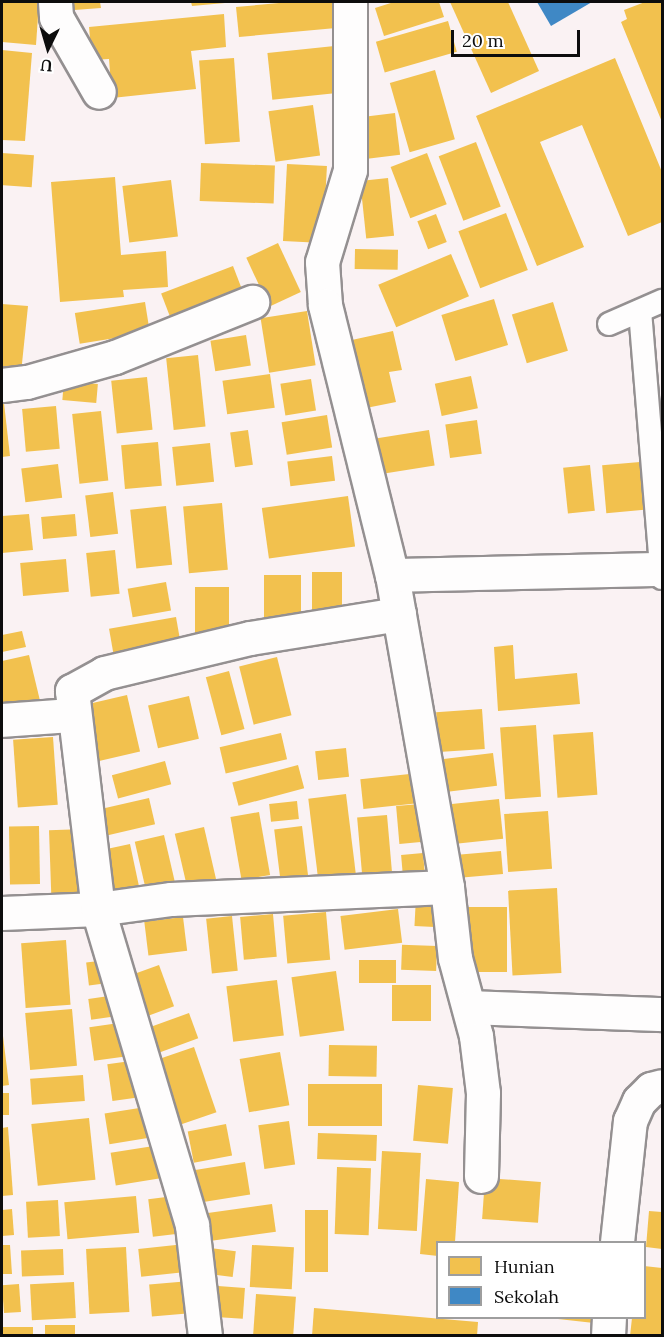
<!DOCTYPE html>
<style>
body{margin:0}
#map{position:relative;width:664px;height:1337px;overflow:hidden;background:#faf2f3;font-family:Lora,serif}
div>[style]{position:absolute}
.homes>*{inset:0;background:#f2c14e;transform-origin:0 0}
.schools>*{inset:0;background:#3f88c5}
.roads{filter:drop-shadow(2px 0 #949091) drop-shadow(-2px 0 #949091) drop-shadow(0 2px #949091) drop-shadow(0 -2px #949091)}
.lane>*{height:22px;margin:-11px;padding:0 11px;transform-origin:11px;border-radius:11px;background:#fefdfd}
.street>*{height:33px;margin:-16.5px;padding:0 16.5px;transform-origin:16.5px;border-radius:16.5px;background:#fefdfd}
span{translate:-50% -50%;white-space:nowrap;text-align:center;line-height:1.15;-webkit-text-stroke:6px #fff;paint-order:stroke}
.frame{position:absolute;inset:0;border:3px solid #0d0d0d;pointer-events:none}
.legend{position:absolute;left:436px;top:1241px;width:210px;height:78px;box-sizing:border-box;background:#fff;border:2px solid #9e9e9e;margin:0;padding:8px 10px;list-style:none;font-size:18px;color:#0d0d0d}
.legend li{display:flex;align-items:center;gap:12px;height:30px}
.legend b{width:30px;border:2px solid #9e9e9e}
.north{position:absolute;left:18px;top:18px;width:60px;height:60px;-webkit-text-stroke:4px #fff;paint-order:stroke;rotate:185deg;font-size:16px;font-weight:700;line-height:24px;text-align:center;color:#0d0d0d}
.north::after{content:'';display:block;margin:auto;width:21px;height:27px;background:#0d0d0d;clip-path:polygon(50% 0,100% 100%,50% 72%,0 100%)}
.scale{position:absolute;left:451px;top:30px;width:129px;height:27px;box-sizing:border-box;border:3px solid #0d0d0d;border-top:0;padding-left:8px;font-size:18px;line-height:21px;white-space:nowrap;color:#0d0d0d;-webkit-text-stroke:4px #fff;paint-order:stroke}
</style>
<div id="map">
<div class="homes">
<i style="clip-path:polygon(2px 2px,39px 2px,36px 45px,2px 42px)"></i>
<i style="clip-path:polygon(60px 2px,100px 2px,101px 8px,61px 11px)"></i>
<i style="clip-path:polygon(191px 2px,225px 2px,225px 3px,192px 6px)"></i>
<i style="clip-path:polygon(290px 2px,333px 2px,336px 28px,239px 37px,236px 7px)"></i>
<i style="clip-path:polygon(394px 2px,439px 2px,444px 17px,384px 36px,375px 8px)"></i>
<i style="clip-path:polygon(450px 2px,508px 2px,539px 71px,491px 93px)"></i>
<i style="clip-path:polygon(645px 2px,662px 2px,662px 122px,621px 22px,627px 19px,624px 10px)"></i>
<i style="clip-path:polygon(224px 14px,226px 47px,191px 51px,196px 89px,112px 98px,109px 59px,92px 60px,89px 27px)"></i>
<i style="left:448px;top:21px;width:32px;height:75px;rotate:74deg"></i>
<i style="left:344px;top:45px;width:47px;height:77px;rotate:84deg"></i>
<i style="clip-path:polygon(2px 50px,32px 53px,25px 141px,2px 140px)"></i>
<i style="left:234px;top:58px;width:84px;height:35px;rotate:86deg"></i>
<i style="clip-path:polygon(615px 58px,662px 172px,662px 222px,628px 236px,582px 125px,540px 142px,584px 247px,537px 266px,476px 116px)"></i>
<i style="left:435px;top:70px;width:72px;height:47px;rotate:74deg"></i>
<i style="left:313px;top:105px;width:51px;height:45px;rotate:82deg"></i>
<i style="left:395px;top:113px;width:42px;height:39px;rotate:83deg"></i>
<i style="left:476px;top:142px;width:69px;height:40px;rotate:69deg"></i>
<i style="left:2px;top:153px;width:32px;height:32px;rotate:4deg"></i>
<i style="left:427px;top:153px;width:55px;height:39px;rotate:69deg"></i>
<i style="left:201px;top:163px;width:74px;height:38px;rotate:2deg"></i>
<i style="left:287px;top:164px;width:40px;height:77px;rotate:3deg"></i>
<i style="clip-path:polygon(115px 177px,121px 255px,166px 251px,168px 287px,123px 290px,124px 297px,60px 302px,51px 182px)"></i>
<i style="left:388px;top:178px;width:58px;height:28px;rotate:84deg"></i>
<i style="left:171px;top:180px;width:57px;height:49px;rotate:83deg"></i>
<i style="left:506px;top:213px;width:61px;height:51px;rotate:69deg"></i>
<i style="left:436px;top:214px;width:30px;height:20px;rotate:69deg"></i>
<i style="left:278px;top:243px;width:54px;height:35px;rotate:65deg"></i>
<i style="left:355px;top:249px;width:43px;height:20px;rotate:1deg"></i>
<i style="left:451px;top:254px;width:46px;height:79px;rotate:67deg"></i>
<i style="left:233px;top:266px;width:30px;height:77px;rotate:69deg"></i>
<i style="left:494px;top:299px;width:48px;height:55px;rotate:73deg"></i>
<i style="left:145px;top:302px;width:31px;height:71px;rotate:81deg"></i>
<i style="left:553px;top:302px;width:51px;height:43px;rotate:73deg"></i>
<i style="clip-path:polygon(2px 304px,28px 306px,21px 373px,2px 371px)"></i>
<i style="left:307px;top:311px;width:55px;height:47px;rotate:81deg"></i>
<i style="clip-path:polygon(393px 331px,402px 370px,389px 372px,396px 402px,361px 409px,338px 343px)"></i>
<i style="left:246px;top:335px;width:31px;height:36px;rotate:81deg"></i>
<i style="left:198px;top:355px;width:72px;height:32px;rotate:84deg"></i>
<i style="left:270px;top:374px;width:34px;height:48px;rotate:82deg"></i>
<i style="left:471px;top:376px;width:33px;height:37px;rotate:78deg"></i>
<i style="left:147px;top:377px;width:53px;height:36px;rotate:84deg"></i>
<i style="left:311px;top:379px;width:32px;height:31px;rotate:81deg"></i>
<i style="left:64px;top:381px;width:34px;height:19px;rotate:5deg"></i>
<i style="clip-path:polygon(4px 403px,10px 456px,2px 457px,2px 404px)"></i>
<i style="left:56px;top:406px;width:43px;height:34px;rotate:85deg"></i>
<i style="left:101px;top:411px;width:70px;height:29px;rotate:84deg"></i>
<i style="left:327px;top:415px;width:33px;height:46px;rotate:81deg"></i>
<i style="left:477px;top:420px;width:34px;height:32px;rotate:82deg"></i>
<i style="left:248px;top:430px;width:35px;height:18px;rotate:82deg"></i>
<i style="left:429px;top:430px;width:36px;height:54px;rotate:81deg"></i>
<i style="left:158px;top:442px;width:44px;height:37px;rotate:85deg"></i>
<i style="left:210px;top:443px;width:39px;height:38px;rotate:84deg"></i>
<i style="left:332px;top:456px;width:25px;height:45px;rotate:83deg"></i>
<i style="left:640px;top:462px;width:48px;height:38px;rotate:85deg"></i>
<i style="left:58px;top:464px;width:34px;height:37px;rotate:83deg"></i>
<i style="left:590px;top:465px;width:46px;height:27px;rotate:84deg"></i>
<i style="left:113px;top:492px;width:42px;height:28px;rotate:83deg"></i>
<i style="left:348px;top:496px;width:51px;height:87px;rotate:82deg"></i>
<i style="left:222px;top:503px;width:67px;height:39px;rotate:85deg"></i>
<i style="left:166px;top:506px;width:59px;height:36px;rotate:84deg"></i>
<i style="clip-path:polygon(29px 514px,33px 550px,2px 553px,2px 516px)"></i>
<i style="left:75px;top:514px;width:22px;height:34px;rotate:85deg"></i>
<i style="left:115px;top:550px;width:44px;height:29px;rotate:84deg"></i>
<i style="left:66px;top:559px;width:33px;height:46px;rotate:85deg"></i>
<i style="left:312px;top:572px;width:30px;height:42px"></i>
<i style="left:264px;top:575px;width:37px;height:48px"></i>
<i style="left:166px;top:582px;width:29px;height:39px;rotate:80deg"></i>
<i style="left:195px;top:587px;width:34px;height:49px"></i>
<i style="left:176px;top:617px;width:34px;height:68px;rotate:80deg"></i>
<i style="clip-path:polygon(22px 631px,26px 647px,2px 652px,2px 635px)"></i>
<i style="clip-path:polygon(513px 645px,515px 679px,577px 673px,580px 704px,498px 711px,494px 647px)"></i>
<i style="clip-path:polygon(29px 655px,42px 709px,2px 705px,2px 661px)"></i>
<i style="left:277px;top:657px;width:60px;height:39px;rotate:76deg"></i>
<i style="left:229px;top:671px;width:60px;height:24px;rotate:75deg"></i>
<i style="left:127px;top:695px;width:58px;height:53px;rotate:77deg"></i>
<i style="left:189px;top:696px;width:44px;height:42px;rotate:77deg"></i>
<i style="left:482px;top:709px;width:40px;height:46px;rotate:86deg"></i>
<i style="left:536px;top:725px;width:72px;height:36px;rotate:86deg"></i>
<i style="left:593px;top:732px;width:63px;height:40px;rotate:86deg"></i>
<i style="left:281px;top:733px;width:27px;height:63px;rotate:77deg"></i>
<i style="left:53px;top:737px;width:68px;height:40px;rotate:86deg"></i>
<i style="left:346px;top:748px;width:29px;height:31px;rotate:84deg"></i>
<i style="left:493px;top:753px;width:33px;height:58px;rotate:83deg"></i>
<i style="left:165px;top:761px;width:24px;height:55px;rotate:75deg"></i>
<i style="left:298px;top:765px;width:24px;height:68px;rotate:75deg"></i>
<i style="left:419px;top:773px;width:30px;height:59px;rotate:84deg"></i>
<i style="left:346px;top:794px;width:93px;height:38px;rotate:83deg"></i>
<i style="left:149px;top:798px;width:27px;height:55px;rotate:77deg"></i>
<i style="left:499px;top:799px;width:40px;height:64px;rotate:84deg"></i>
<i style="left:297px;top:801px;width:18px;height:28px;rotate:84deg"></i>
<i style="left:420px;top:804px;width:38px;height:24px;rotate:85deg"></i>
<i style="left:548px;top:811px;width:58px;height:44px;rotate:86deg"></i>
<i style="left:259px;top:812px;width:64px;height:29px;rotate:80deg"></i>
<i style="left:387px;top:815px;width:64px;height:30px;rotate:85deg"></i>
<i style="left:39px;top:826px;width:58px;height:30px;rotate:89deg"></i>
<i style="left:302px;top:826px;width:58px;height:28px;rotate:83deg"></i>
<i style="left:204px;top:827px;width:55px;height:30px;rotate:77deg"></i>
<i style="left:85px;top:829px;width:65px;height:36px;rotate:88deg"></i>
<i style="left:164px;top:835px;width:54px;height:30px;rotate:77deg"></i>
<i style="left:130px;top:844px;width:55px;height:31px;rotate:78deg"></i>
<i style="left:501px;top:851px;width:23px;height:52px;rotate:85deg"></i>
<i style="left:423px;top:853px;width:25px;height:22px;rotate:85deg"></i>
<i style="left:557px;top:888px;width:85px;height:49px;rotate:87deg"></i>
<i style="left:416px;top:897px;width:20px;height:29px;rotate:3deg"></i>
<i style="left:461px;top:907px;width:46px;height:65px"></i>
<i style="left:398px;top:909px;width:34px;height:58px;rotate:83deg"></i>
<i style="left:326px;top:912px;width:48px;height:43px;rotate:85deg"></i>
<i style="left:273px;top:914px;width:43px;height:33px;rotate:85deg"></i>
<i style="left:232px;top:916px;width:55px;height:26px;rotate:84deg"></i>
<i style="left:183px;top:917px;width:34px;height:39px;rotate:83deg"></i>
<i style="left:66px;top:940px;width:65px;height:45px;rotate:86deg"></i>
<i style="left:437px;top:946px;width:25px;height:35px;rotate:92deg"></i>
<i style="left:107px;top:960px;width:23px;height:21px;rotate:83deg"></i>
<i style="left:359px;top:960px;width:37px;height:23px"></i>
<i style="left:159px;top:965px;width:44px;height:31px;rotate:70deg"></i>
<i style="left:336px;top:971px;width:60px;height:45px;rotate:82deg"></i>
<i style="left:277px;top:980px;width:56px;height:51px;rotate:83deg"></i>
<i style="left:431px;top:985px;width:36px;height:39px;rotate:90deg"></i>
<i style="left:116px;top:995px;width:21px;height:28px;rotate:82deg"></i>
<i style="left:72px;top:1009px;width:57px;height:47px;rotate:85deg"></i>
<i style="left:189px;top:1013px;width:27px;height:47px;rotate:70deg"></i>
<i style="left:126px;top:1022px;width:34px;height:37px;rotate:82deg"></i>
<i style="clip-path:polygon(2px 1028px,9px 1085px,2px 1086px)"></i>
<i style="left:329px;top:1045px;width:48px;height:31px;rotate:1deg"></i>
<i style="left:194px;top:1047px;width:69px;height:37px;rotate:71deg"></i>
<i style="left:280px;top:1052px;width:54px;height:41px;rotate:80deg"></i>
<i style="left:138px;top:1060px;width:37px;height:31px;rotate:82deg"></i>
<i style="left:83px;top:1075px;width:26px;height:53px;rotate:86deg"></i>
<i style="left:308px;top:1084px;width:74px;height:42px"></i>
<i style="left:418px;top:1085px;width:35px;height:56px;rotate:5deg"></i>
<i style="left:2px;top:1093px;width:7px;height:22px"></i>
<i style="left:152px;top:1106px;width:31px;height:48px;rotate:81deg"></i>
<i style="left:89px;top:1118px;width:62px;height:58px;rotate:84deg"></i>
<i style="left:289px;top:1121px;width:44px;height:31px;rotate:82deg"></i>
<i style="left:226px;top:1124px;width:32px;height:39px;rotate:79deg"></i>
<i style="clip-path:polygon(8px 1127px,13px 1195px,2px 1196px,2px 1128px)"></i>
<i style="left:318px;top:1133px;width:59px;height:26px;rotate:2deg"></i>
<i style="left:160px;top:1145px;width:33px;height:50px;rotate:81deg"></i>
<i style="left:382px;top:1151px;width:39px;height:78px;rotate:3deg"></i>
<i style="left:245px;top:1162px;width:33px;height:52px;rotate:81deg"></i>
<i style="left:337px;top:1167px;width:34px;height:67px;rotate:2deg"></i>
<i style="left:485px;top:1178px;width:56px;height:41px;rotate:4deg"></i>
<i style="clip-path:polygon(426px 1179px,459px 1182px,455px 1242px,438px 1242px,438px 1256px,420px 1254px)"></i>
<i style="left:182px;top:1195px;width:38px;height:34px;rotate:83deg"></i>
<i style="left:136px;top:1196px;width:37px;height:72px;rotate:85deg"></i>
<i style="left:58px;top:1200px;width:36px;height:32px;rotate:87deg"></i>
<i style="left:272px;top:1204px;width:28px;height:72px;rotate:82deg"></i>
<i style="clip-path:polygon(12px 1209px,14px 1235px,2px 1236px,2px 1210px)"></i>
<i style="left:305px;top:1210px;width:23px;height:62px"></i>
<i style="clip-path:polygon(649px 1211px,662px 1212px,662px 1249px,646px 1247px)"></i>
<i style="left:185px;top:1244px;width:28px;height:47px;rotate:84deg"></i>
<i style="clip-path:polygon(2px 1245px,10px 1245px,12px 1274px,2px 1274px)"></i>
<i style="left:252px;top:1245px;width:42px;height:42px;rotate:3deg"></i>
<i style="left:126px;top:1247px;width:65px;height:40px;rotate:87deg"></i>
<i style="left:210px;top:1248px;width:26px;height:26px;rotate:7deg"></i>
<i style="left:63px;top:1249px;width:26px;height:42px;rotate:88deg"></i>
<i style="clip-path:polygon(644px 1266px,662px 1268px,662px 1336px,630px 1336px,632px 1318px,644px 1318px)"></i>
<i style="left:190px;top:1281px;width:32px;height:41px;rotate:85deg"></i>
<i style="left:74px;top:1282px;width:36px;height:44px;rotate:87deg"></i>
<i style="left:19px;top:1284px;width:28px;height:17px;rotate:86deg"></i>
<i style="left:218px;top:1286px;width:27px;height:31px;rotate:4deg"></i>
<i style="left:256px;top:1294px;width:40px;height:42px;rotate:4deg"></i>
<i style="clip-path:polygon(314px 1308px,478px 1322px,477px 1336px,312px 1336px)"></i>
<i style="clip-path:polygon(549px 1318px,604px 1318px,603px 1324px)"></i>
<i style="left:75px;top:1325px;width:11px;height:30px;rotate:90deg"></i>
<i style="left:33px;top:1327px;width:9px;height:31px;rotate:90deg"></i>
</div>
<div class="schools">
<i style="clip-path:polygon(537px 2px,592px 2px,551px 26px)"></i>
</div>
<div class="roads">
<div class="lane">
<i style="left:640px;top:311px;width:268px;rotate:85.3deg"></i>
<i style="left:609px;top:324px;width:58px;rotate:-23.5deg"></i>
</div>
<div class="street">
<i style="left:55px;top:2px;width:15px;rotate:86deg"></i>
<i style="left:56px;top:17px;width:86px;rotate:60.2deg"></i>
<i style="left:350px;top:2px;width:168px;rotate:90deg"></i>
<i style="left:350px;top:170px;width:96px;rotate:106.9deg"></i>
<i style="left:322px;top:262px;width:43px;rotate:86deg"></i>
<i style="left:325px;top:305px;width:278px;rotate:76.1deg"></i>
<i style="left:392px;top:575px;width:317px;rotate:80deg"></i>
<i style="left:447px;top:887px;width:71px;rotate:83.6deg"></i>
<i style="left:455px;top:958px;width:81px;rotate:74.9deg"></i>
<i style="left:476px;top:1036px;width:57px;rotate:83deg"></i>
<i style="left:483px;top:1093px;width:83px;rotate:91.4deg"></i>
<i style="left:2px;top:385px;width:25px;rotate:-7deg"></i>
<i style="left:27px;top:382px;width:91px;rotate:-15.9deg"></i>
<i style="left:115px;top:357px;width:148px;rotate:-21.9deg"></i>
<i style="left:392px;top:575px;width:268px;rotate:-1.3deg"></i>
<i style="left:2px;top:720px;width:70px;rotate:-4.1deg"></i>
<i style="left:2px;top:913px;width:96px;rotate:-2.4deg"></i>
<i style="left:98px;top:909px;width:74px;rotate:-7.8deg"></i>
<i style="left:171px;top:899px;width:276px;rotate:-2.5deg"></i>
<i style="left:470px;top:1007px;width:192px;rotate:2.1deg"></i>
<i style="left:617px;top:1242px;width:122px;rotate:-83.9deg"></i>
<i style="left:630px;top:1121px;width:22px;rotate:-66deg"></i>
<i style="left:639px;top:1101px;width:17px;rotate:-45deg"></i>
<i style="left:651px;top:1089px;width:11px;rotate:-15deg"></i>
<i style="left:205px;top:1336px;width:112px;rotate:-96.7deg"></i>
<i style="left:192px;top:1225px;width:330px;rotate:-106.6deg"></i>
<i style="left:98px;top:909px;width:220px;rotate:-96.8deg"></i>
<i style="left:72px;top:691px;width:37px;rotate:-29deg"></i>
<i style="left:104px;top:673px;width:150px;rotate:-13.5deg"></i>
<i style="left:250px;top:638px;width:151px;rotate:-9.2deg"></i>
<i style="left:608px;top:1336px;width:18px;rotate:-87deg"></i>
</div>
</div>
<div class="frame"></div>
<ul class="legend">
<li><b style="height:16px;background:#f2c14e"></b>Hunian</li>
<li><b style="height:16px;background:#3f88c5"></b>Sekolah</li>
</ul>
<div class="north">U</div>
<div class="scale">20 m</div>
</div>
